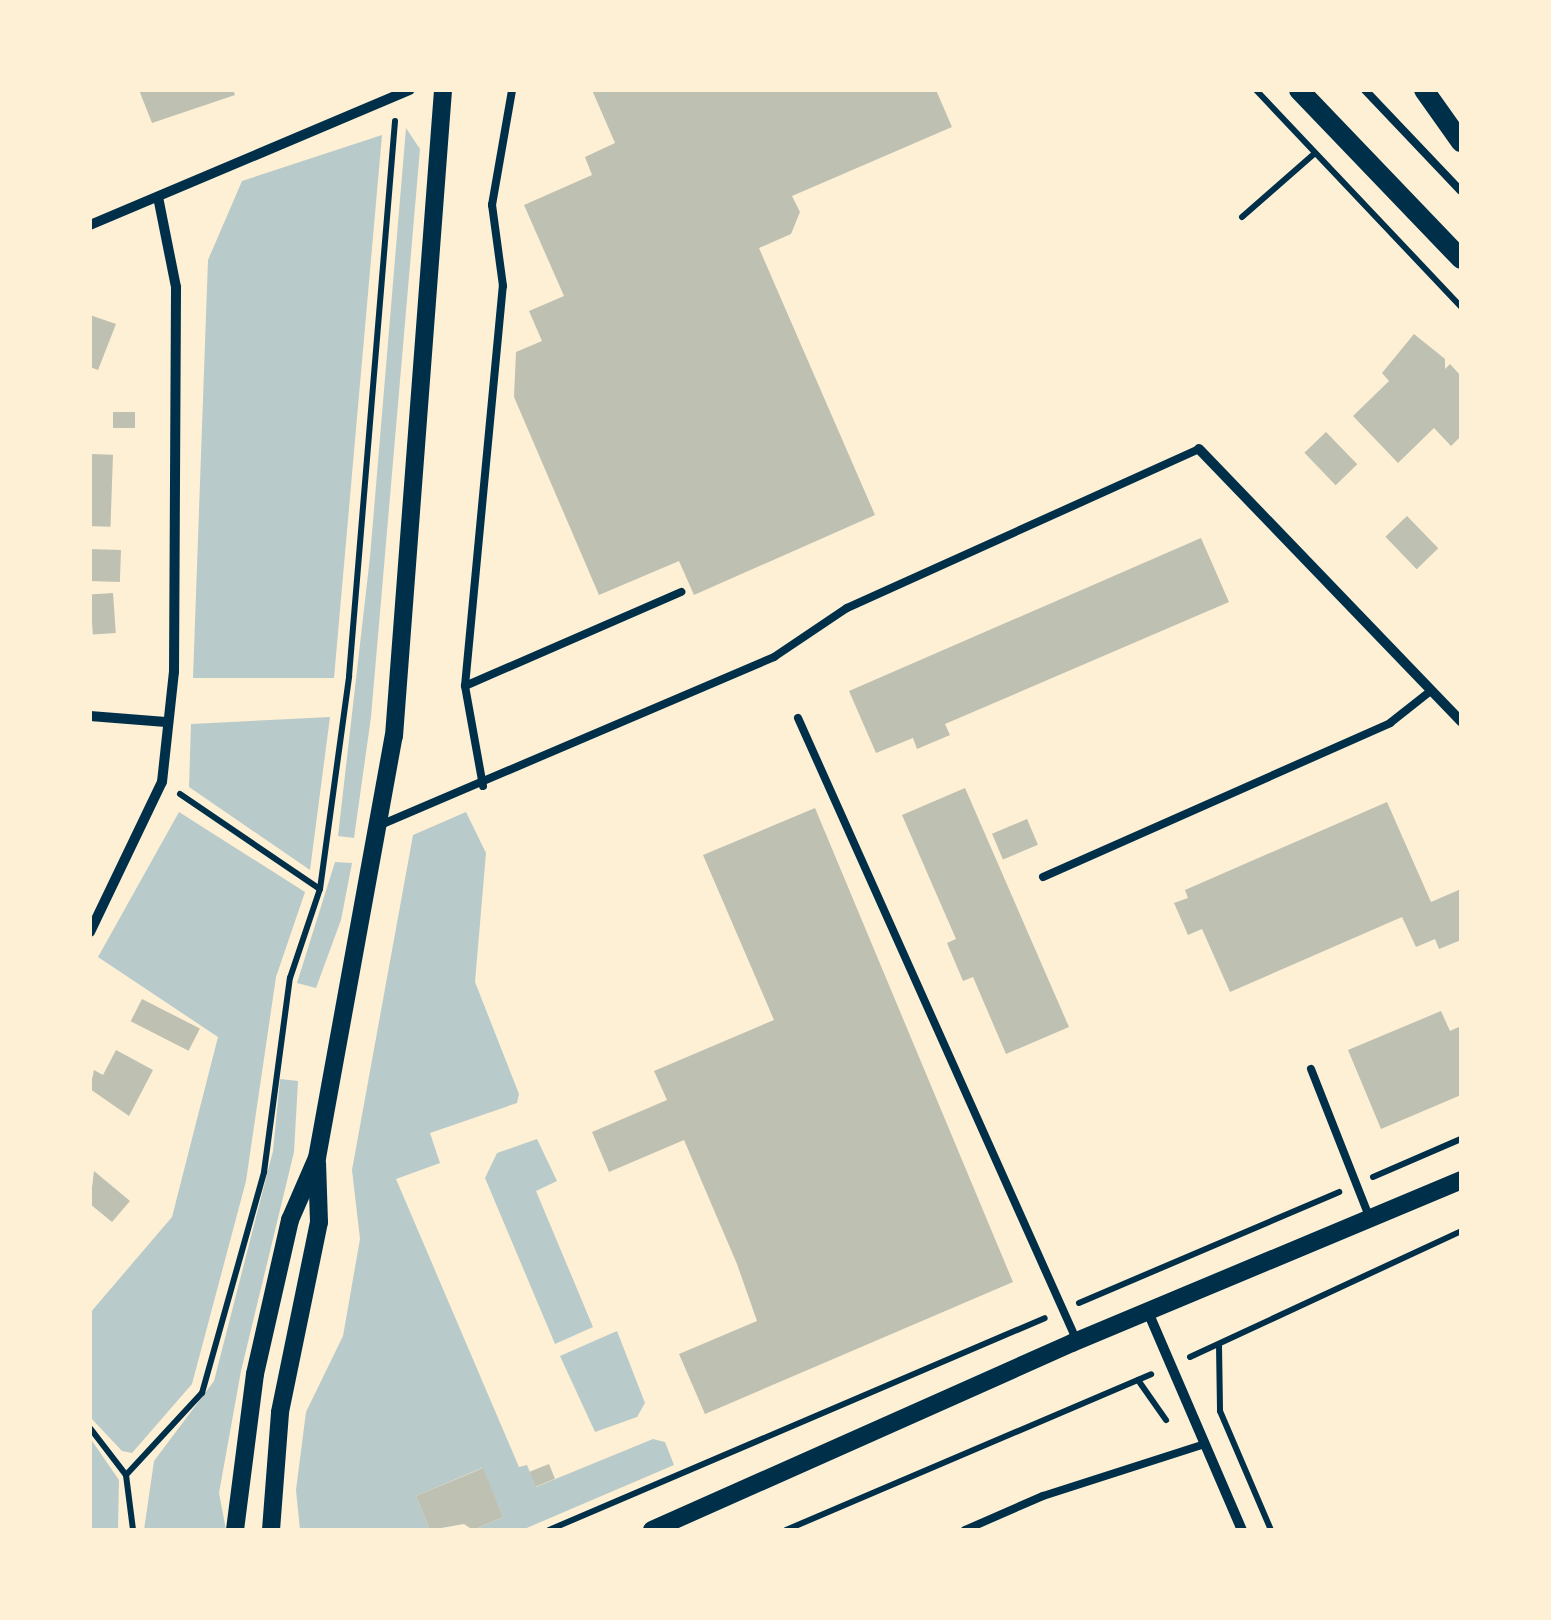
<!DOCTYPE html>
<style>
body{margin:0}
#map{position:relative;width:1551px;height:1620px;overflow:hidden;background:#fdf0d5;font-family:"Varela Round",sans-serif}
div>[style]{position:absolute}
.green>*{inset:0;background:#b9caca}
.building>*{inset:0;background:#bec0b2;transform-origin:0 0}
.path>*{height:6px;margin:-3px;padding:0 3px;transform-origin:3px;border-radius:3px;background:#003049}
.service>*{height:8px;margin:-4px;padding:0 4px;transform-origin:4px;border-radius:4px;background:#003049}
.minor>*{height:10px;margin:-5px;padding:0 5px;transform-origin:5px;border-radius:5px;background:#003049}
.tertiary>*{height:18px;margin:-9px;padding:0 9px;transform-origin:9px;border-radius:9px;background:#003049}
.secondary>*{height:20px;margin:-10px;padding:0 10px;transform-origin:10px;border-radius:10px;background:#003049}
span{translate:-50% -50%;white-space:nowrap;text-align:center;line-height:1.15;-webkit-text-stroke:8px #fdf0d5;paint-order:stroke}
.frame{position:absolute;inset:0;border:92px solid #fdf0d5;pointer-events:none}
</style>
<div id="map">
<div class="green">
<i style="clip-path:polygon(406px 128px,420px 149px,371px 717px,354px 838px,338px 836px,370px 557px)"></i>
<i style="clip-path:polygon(382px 135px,334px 678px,193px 678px,208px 260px,242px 181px)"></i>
<i style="clip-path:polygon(330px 717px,310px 870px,189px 787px,191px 724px)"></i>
<i style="clip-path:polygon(179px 812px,305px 892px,276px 977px,246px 1181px,192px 1384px,132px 1453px,122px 1451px,90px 1417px,90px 1313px,172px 1217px,218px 1037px,98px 957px)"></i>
<i style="clip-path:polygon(466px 812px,486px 853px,475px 982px,519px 1094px,517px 1103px,430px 1133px,440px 1163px,396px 1179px,519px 1467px,527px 1465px,536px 1487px,653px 1439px,665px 1442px,674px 1465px,522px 1530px,473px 1530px,503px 1517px,482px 1468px,416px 1496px,430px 1530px,300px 1530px,296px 1490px,306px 1412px,343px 1336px,360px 1239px,352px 1170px,413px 835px)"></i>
<i style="clip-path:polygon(335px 862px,352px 863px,341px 920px,316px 988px,297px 983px)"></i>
<i style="clip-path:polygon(280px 1079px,298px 1081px,294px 1152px,241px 1371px,219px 1493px,226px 1530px,144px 1530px,154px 1461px,214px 1381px,273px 1151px)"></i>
<i style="clip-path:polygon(537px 1139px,557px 1181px,536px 1191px,593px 1327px,555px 1344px,485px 1178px,497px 1153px)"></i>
<i style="clip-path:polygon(617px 1331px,645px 1403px,637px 1417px,595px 1432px,560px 1356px)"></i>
<i style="clip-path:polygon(90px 1438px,119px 1480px,118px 1530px,90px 1530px)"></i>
</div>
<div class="building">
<i style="clip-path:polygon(139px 90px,233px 90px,235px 95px,152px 123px)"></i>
<i style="clip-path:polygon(592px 90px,936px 90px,952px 127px,792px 196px,800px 212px,791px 234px,759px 248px,875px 515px,694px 595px,679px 561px,599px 595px,514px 397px,516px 352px,542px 341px,529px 311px,564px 296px,524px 205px,592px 175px,585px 157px,615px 143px)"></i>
<i style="clip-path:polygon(90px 315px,116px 324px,98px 370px,90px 367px)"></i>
<i style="clip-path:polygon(1414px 334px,1445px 359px,1445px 369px,1450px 364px,1461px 376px,1461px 436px,1451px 446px,1434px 428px,1398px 463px,1353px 416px,1389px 381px,1382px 373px)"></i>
<i style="left:113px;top:412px;width:22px;height:16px"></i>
<i style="left:1326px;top:432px;width:45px;height:30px;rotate:46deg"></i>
<i style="left:90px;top:454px;width:23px;height:72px;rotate:2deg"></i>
<i style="left:1407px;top:516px;width:45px;height:30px;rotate:46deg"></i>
<i style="clip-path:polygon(1201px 538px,1229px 602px,945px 724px,950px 735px,917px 749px,913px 738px,876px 753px,849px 691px)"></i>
<i style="left:90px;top:549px;width:31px;height:32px;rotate:2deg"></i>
<i style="left:113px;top:593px;width:40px;height:23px;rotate:86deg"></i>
<i style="clip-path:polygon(965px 788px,1069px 1027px,1006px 1054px,973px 977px,963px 981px,947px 943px,956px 939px,902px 815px)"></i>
<i style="clip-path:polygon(1387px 802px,1431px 902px,1461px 889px,1461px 940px,1439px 949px,1435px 939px,1416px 947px,1402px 917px,1230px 992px,1202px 929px,1188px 935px,1174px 903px,1188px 898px,1185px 890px)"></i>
<i style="clip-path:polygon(815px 808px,1013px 1282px,705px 1414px,679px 1354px,757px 1321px,737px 1264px,684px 1140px,609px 1172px,592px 1132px,667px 1100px,654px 1071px,774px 1020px,703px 855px)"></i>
<i style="left:1027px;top:819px;width:28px;height:38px;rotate:67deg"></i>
<i style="left:142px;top:999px;width:65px;height:25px;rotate:27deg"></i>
<i style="clip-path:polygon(1441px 1011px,1450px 1031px,1461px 1026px,1461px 1095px,1381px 1129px,1348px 1050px)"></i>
<i style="clip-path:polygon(116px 1050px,153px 1070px,129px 1116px,90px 1089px,94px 1070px,103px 1075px)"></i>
<i style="clip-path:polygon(94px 1171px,130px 1201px,112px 1222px,90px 1204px)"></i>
<i style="left:549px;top:1464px;width:16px;height:21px;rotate:68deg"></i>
<i style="clip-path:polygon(483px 1468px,503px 1517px,473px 1530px,464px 1524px,430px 1530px,416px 1496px)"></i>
</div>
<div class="path">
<i style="left:1256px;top:90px;width:299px;rotate:46.6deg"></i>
<i style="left:1242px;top:217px;width:96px;rotate:-41.2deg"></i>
<i style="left:180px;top:794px;width:169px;rotate:34.2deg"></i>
<i style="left:1373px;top:1177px;width:96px;rotate:-23.4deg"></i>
<i style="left:1079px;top:1303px;width:283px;rotate:-23.1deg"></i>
<i style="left:1219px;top:1345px;width:66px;rotate:89.1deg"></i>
<i style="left:1220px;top:1411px;width:129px;rotate:66.8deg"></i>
<i style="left:1190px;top:1357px;width:299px;rotate:-24.9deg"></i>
<i style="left:1138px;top:1380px;width:49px;rotate:55deg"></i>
<i style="left:90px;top:1428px;width:59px;rotate:52.5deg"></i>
<i style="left:126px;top:1475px;width:55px;rotate:82.7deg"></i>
<i style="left:126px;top:1475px;width:112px;rotate:-47.2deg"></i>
<i style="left:202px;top:1393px;width:230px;rotate:-74.3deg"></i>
<i style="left:264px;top:1172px;width:196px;rotate:-82.4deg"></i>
<i style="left:290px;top:978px;width:94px;rotate:-71.4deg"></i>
<i style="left:320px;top:889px;width:215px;rotate:-82.2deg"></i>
<i style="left:349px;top:676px;width:557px;rotate:-85.26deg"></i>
<i style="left:549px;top:1530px;width:539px;rotate:-23.14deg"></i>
<i style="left:786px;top:1530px;width:397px;rotate:-23.1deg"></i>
</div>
<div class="service">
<i style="left:1365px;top:90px;width:139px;rotate:46.5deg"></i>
<i style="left:465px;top:686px;width:236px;rotate:-23.5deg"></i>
<i style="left:798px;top:718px;width:680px;rotate:65.88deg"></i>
<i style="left:483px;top:786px;width:102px;rotate:-100.2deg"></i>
<i style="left:465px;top:686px;width:402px;rotate:-84.6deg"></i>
<i style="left:503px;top:286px;width:82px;rotate:-97.7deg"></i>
<i style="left:492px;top:205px;width:117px;rotate:-80.1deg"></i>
<i style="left:378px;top:826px;width:431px;rotate:-23.1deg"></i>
<i style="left:774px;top:657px;width:88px;rotate:-33.9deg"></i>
<i style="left:847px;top:608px;width:386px;rotate:-24.3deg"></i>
<i style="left:1043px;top:877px;width:380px;rotate:-23.9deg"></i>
<i style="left:1390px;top:723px;width:53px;rotate:-38.2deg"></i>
<i style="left:1311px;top:1069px;width:158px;rotate:68.5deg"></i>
<i style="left:965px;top:1530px;width:85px;rotate:-23.6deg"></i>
<i style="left:1043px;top:1496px;width:170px;rotate:-17.8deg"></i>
</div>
<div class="minor">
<i style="left:90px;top:225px;width:347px;rotate:-22.9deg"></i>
<i style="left:1199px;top:449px;width:378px;rotate:46.1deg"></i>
<i style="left:90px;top:716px;width:76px;rotate:4.5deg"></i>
<i style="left:90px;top:932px;width:166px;rotate:-64.4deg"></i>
<i style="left:162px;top:782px;width:111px;rotate:-83.8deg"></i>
<i style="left:174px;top:672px;width:385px;rotate:-89.7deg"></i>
<i style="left:176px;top:287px;width:92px;rotate:-101.3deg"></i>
<i style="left:1148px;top:1312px;width:237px;rotate:66.7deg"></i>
</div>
<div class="tertiary">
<i style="left:235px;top:1530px;width:157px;rotate:-82.7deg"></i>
<i style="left:255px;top:1374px;width:158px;rotate:-77.2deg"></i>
<i style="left:290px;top:1220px;width:68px;rotate:-66.5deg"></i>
<i style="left:317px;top:1158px;width:429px;rotate:-79.7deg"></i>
<i style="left:394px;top:736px;width:648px;rotate:-85.66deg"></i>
<i style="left:271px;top:1530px;width:118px;rotate:-85.6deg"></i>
<i style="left:280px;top:1412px;width:194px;rotate:-78.4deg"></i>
<i style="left:319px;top:1222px;width:59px;rotate:-91.9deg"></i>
<i style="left:652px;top:1530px;width:460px;rotate:-24deg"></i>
<i style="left:1072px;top:1343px;width:422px;rotate:-22.7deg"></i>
</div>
<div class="secondary">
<i style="left:1299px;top:90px;width:234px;rotate:46.2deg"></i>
<i style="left:1424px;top:90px;width:64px;rotate:54.6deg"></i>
</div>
<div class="frame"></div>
</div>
